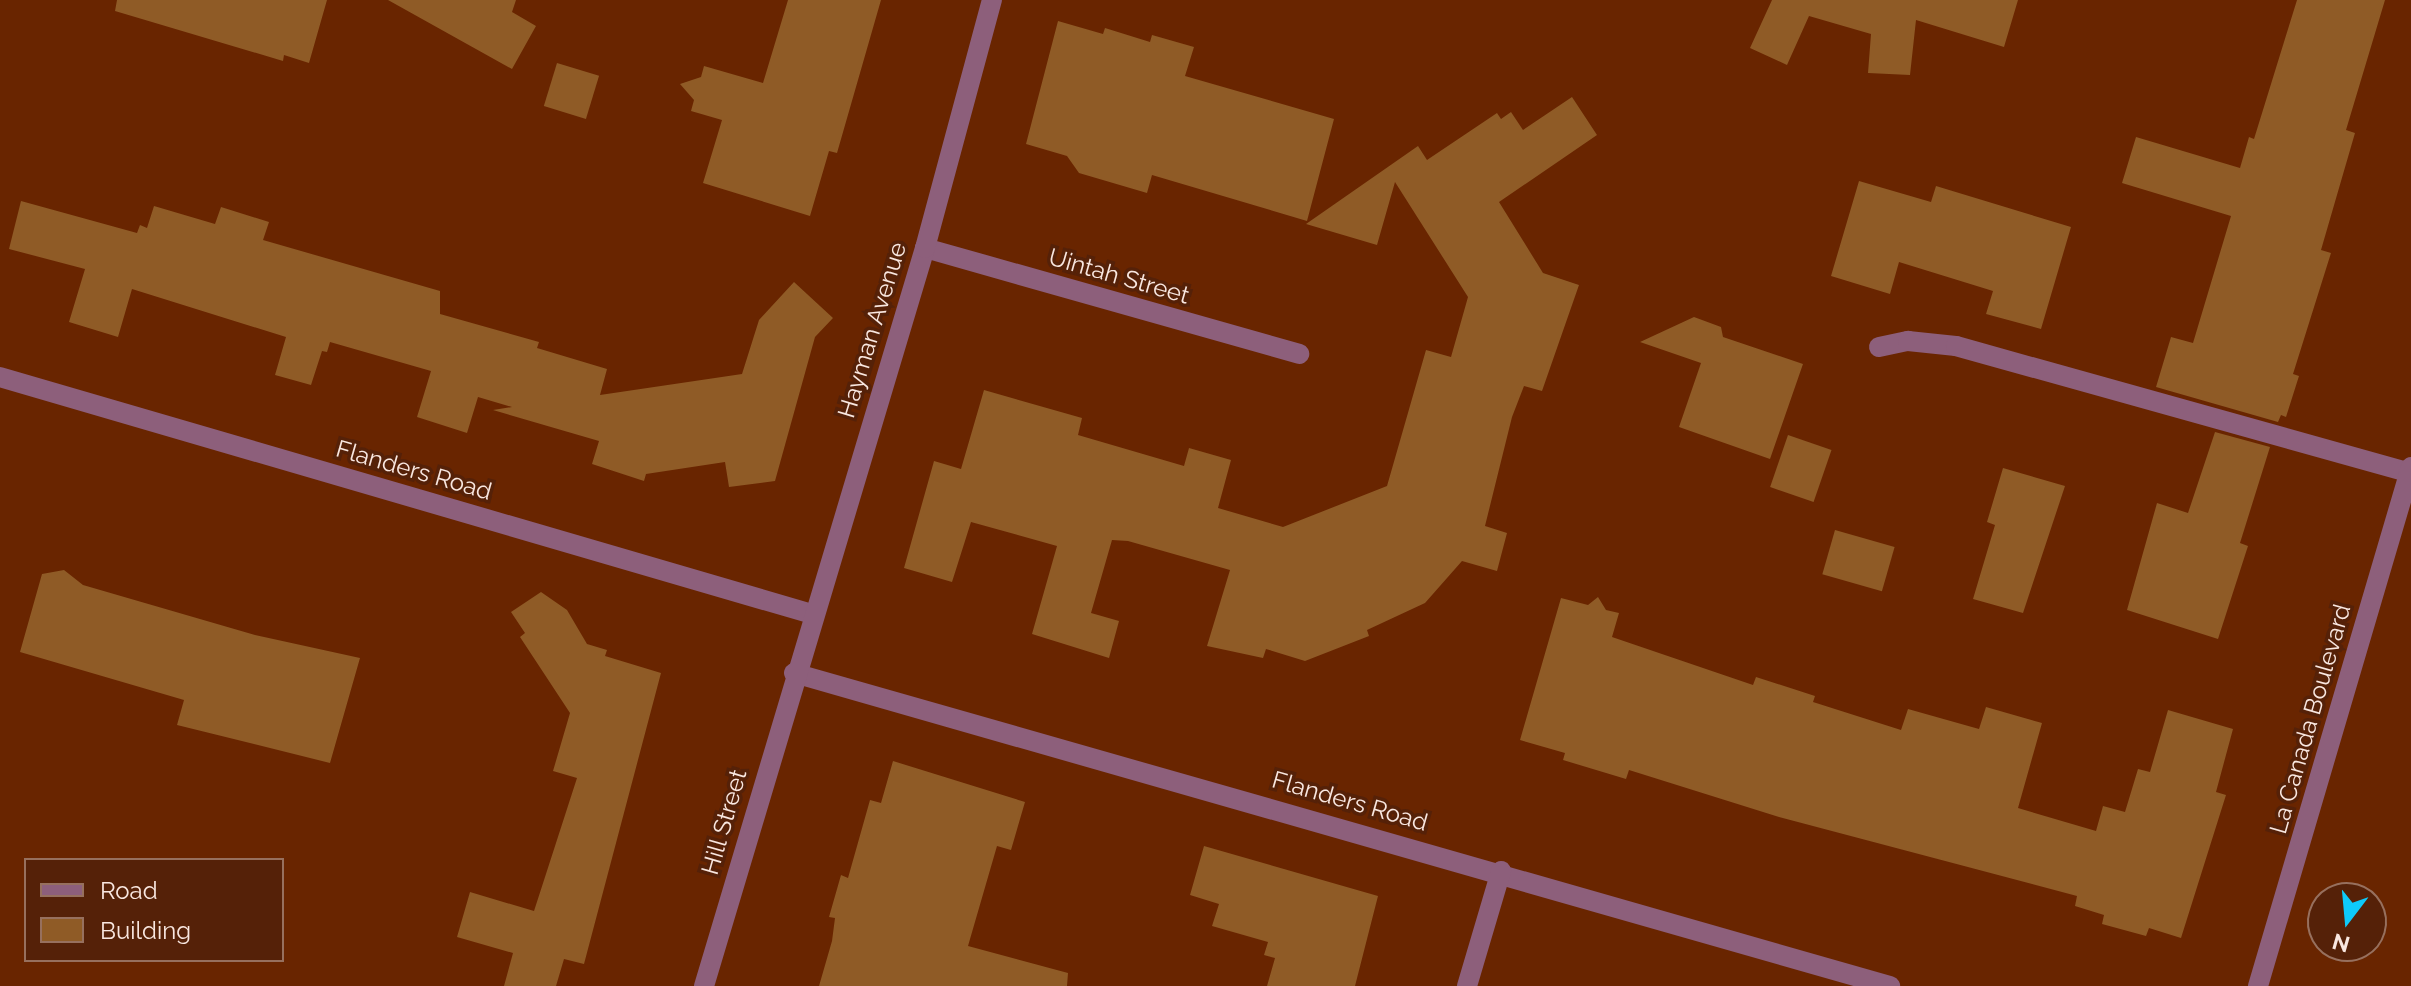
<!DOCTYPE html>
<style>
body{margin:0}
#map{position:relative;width:2411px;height:986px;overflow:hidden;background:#692500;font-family:Raleway,sans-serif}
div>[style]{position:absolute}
.building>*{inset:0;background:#8f5b26;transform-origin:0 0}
.service>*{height:20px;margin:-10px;padding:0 10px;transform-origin:10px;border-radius:10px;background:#8d5f7b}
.minor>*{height:20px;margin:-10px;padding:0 10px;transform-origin:10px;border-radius:10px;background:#8d5f7b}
.tertiary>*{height:20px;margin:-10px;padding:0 10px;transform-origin:10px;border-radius:10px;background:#8d5f7b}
span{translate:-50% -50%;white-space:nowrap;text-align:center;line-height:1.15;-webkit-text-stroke:7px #552108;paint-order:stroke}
.street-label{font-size:24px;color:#f9e7e0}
.legend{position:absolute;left:24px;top:858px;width:260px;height:104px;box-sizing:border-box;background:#552108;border:2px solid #97705e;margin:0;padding:10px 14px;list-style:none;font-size:24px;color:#f9e7e0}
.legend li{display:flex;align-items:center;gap:16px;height:40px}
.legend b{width:40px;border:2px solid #97705e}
.north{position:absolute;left:2307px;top:882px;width:80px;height:80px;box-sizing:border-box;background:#552108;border:2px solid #97705e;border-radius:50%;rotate:196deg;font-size:22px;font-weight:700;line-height:32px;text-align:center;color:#f9e7e0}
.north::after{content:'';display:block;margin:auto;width:28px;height:36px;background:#0ecafa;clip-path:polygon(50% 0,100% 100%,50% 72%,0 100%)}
</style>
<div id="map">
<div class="building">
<i style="clip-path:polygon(117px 0,327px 0,309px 63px,284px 55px,283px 61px,115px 11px)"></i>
<i style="clip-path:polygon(388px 0,516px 0,512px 12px,536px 26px,512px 69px)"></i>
<i style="clip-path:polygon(788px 0,881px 0,837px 153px,829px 151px,810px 216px,703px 183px,722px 120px,691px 111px,694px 100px,680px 84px,701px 77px,704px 66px,763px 83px)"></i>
<i style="clip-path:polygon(1772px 0,2018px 0,2004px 47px,1916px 20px,1910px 75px,1868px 73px,1871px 34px,1809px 16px,1787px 65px,1750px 48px)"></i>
<i style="clip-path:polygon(2297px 0,2385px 0,2346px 130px,2355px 133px,2321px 250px,2331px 253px,2293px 374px,2299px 376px,2286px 417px,2281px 415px,2278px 422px,2156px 387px,2171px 337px,2193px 343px,2231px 216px,2122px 183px,2136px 137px,2240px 168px,2249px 137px,2254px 139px)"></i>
<i style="clip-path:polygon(1058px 21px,1103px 34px,1105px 28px,1150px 42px,1152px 35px,1194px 47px,1185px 76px,1334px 119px,1307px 221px,1152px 175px,1147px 193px,1079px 173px,1067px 156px,1026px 144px)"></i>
<i style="left:557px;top:63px;width:44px;height:45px;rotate:17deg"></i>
<i style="clip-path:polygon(1572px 97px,1597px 135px,1499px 202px,1543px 273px,1579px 285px,1542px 391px,1524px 386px,1512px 417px,1485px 526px,1507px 533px,1497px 571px,1462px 561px,1425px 603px,1367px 630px,1369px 636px,1305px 661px,1266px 649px,1263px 658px,1207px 646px,1230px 570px,1128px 541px,1112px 540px,1091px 613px,1119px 621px,1109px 658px,1032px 634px,1057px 546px,971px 522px,952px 582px,904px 568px,934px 461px,961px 469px,984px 390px,1082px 418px,1078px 435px,1184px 466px,1189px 448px,1231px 460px,1218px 508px,1283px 527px,1387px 486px,1426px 350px,1451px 357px,1468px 297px,1395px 182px,1377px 245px,1306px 224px,1418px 146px,1427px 160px,1497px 113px,1501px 119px,1511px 112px,1523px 130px)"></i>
<i style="clip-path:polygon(1859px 181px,1931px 202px,1936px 186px,2071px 227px,2041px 329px,1986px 314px,1993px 291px,1899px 262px,1890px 294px,1831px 276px)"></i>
<i style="clip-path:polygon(21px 201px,137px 233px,140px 225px,147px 228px,154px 206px,215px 224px,221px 207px,269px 222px,263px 240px,440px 291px,440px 314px,539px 342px,537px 348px,607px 369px,600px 395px,742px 374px,759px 320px,794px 282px,833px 318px,815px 337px,775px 481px,729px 487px,725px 462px,646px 474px,644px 481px,592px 464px,599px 441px,493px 410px,512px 407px,478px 397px,467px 433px,417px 417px,431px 371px,330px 342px,327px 352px,322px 351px,311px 385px,275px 375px,286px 337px,132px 289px,118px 337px,69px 322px,85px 269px,9px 249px)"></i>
<i style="clip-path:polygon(1694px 317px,1721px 327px,1723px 337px,1803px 364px,1770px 459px,1679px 427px,1701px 363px,1640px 342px)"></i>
<i style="clip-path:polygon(2215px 432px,2270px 447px,2240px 543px,2248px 546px,2218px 639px,2127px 610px,2157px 503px,2188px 513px)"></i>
<i style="left:1788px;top:435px;width:46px;height:55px;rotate:19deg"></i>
<i style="clip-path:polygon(2003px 468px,2065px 486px,2023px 613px,1973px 599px,1995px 525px,1987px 522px)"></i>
<i style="left:1835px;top:530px;width:62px;height:46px;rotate:16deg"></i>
<i style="clip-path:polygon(64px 570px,83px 585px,255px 635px,360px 658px,330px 763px,177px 725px,184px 700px,20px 652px,42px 574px)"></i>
<i style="clip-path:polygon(541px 592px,567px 610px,587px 644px,607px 650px,605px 656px,661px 673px,584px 964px,564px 959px,556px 986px,504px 986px,513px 953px,457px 937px,470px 892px,534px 911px,577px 778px,553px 771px,570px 713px,520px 637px,525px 633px,511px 612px)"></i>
<i style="clip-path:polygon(1598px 597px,1606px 610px,1619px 613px,1612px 637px,1753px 685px,1756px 677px,1815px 696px,1813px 702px,1901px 730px,1908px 709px,1979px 729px,1986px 707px,2042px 723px,2018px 808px,2096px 831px,2103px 806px,2125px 812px,2138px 769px,2150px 772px,2168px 710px,2233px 729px,2216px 792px,2226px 795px,2181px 938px,2149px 928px,2146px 936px,2102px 924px,2104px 915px,2075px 906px,2077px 896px,1779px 817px,1629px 770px,1626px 779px,1563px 760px,1565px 753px,1520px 740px,1561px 598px,1588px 605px)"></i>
<i style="clip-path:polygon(893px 761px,1025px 802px,1011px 850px,997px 846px,968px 946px,1068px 973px,1067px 986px,819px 986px,832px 941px,835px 918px,829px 917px,841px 875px,848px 878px,870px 800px,881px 803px)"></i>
<i style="clip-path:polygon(1204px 846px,1378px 896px,1355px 986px,1267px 986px,1275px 958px,1264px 955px,1268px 942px,1212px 926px,1219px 904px,1190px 895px)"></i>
</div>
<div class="service">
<i style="left:1879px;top:347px;width:30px;rotate:-12deg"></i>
<i style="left:1908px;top:341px;width:48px;rotate:5.9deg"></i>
<i style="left:1956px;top:346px;width:472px;rotate:15.6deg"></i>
</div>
<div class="minor">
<i style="left:925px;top:248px;width:389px;rotate:15.8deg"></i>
<i style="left:0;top:377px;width:846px;rotate:16.27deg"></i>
<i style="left:794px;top:673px;width:1140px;rotate:15.94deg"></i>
<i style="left:704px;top:986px;width:770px;rotate:-73.33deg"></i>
<i style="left:925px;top:248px;width:257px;rotate:-74.9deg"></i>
<i style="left:1467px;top:986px;width:120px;rotate:-73.5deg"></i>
</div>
<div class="tertiary">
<i style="left:2258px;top:986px;width:541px;rotate:-73.57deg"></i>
</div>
<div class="street-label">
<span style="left:1119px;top:276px;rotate:16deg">Uintah Street</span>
<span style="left:872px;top:330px;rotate:-73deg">Hayman Avenue</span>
<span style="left:414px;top:470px;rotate:16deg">Flanders Road</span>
<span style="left:2310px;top:719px;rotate:-74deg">La Canada Boulevard</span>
<span style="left:1350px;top:801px;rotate:16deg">Flanders Road</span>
<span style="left:724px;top:822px;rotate:-74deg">Hill Street</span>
</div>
<ul class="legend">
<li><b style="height:10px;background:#8d5f7b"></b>Road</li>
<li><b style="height:22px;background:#8f5b26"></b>Building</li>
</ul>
<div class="north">N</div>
</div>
